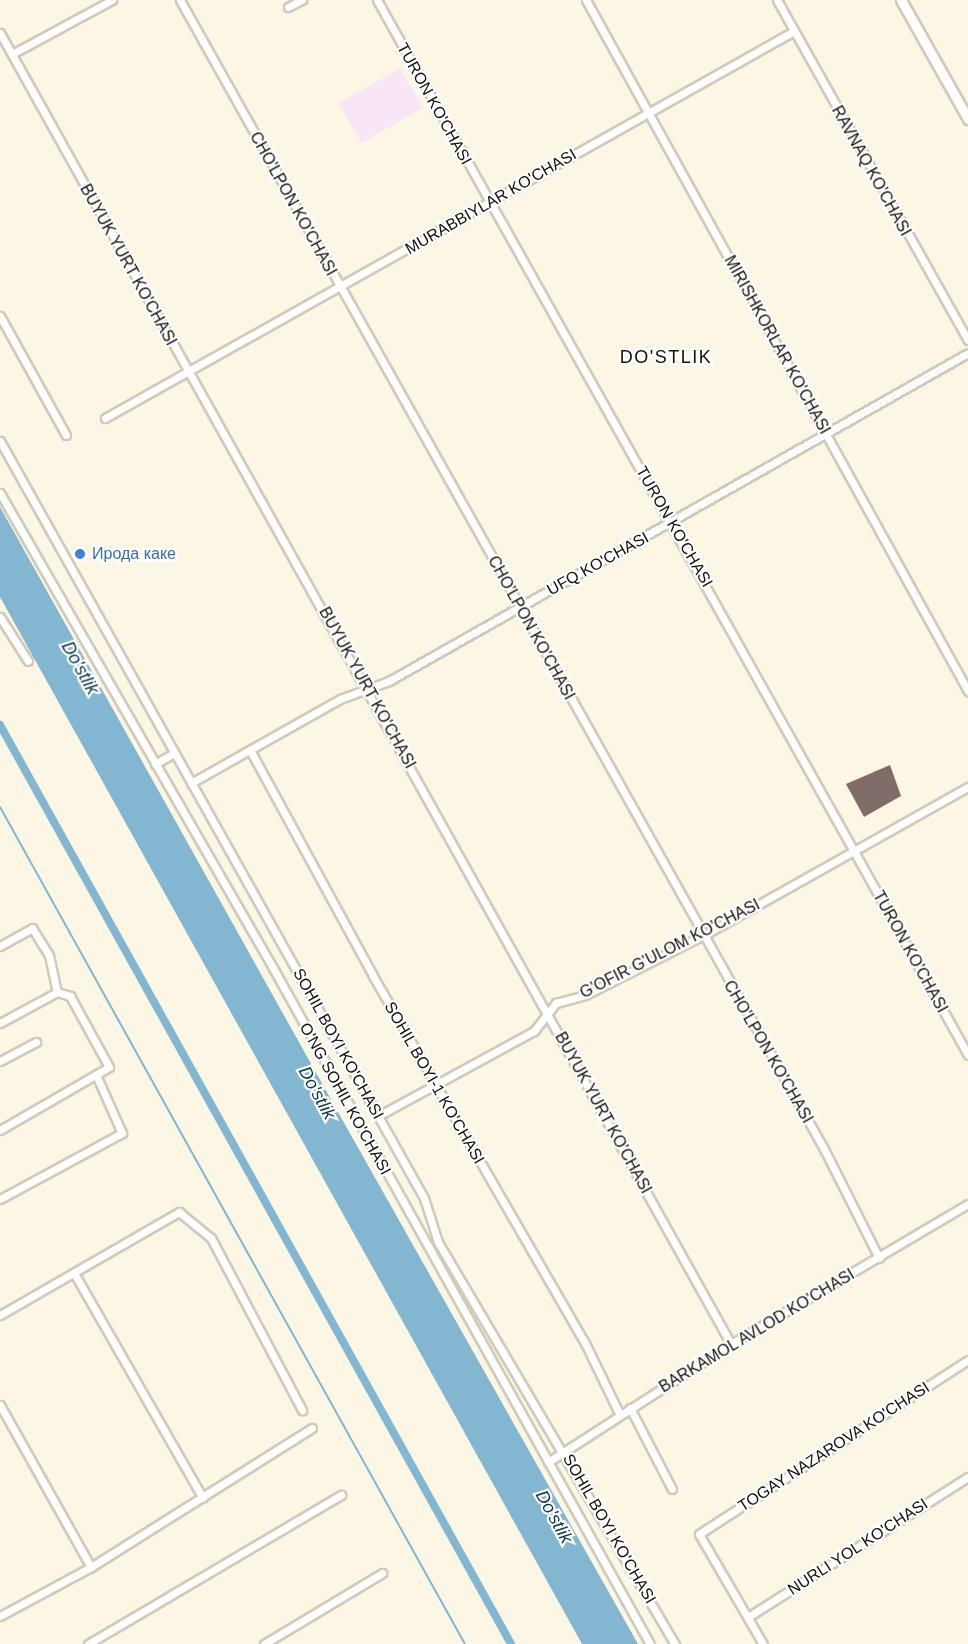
<!DOCTYPE html>
<meta charset="utf-8">
<style>
body{margin:0}
#map{position:relative;width:968px;height:1644px;overflow:hidden;background:#fcf6e4;font-family:Arial,sans-serif}
div>[style]{position:absolute}
.education>*{inset:0;background:#f8e6f7;transform-origin:0 0}
.water>*{inset:0;background:#83b7d1}
.stream>*{height:2px;margin:-1px;padding:0 1px;transform-origin:1px;border-radius:1px;background:#83b7d1}
.canal>*{height:8px;margin:-4px;padding:0 4px;transform-origin:4px;border-radius:4px;background:#83b7d1}
.building>*{inset:0;background:#806d69}
.roads{filter:drop-shadow(2px 0 #d0cbb9) drop-shadow(-2px 0 #d0cbb9) drop-shadow(0 2px #d0cbb9) drop-shadow(0 -2px #d0cbb9)}
.minor>*{height:7px;margin:-3.5px;padding:0 3.5px;transform-origin:3.5px;border-radius:3.5px;background:#fff}
.secondary>*{height:9px;margin:-4.5px;padding:0 4.5px;transform-origin:4.5px;border-radius:4.5px;background:#fff}
.dots>*{width:16px;height:16px;translate:-50% -50%;box-sizing:border-box;border:3px solid #fff;border-radius:50%}
span{translate:-50% -50%;white-space:nowrap;text-align:center;line-height:1.15;-webkit-text-stroke:4.5px #fff;paint-order:stroke}
.street-label{font-size:16px;color:#110f09}
.shop-label{font-size:16px;color:#366cbe}
.left{translate:0 -50%;text-align:left}
.neighbourhood-label{font-size:18px;color:#110f09;letter-spacing:1.5px}
.water-label{font-size:18px;color:#0b394c;font-style:italic}
</style>
<div id="map">
<div class="education">
<i style="left:400px;top:68px;width:46px;height:71px;rotate:60deg"></i>
</div>
<div class="water">
<i style="clip-path:polygon(0 507px,343px 1121px,638px 1644px,582px 1644px,0 597px)"></i>
</div>
<div class="stream">
<i style="left:0;top:807px;width:957px;rotate:60.95deg"></i>
</div>
<div class="canal">
<i style="left:0;top:725px;width:1052px;rotate:60.92deg"></i>
</div>
<div class="building">
<i style="clip-path:polygon(890px 765px,901px 796px,864px 817px,846px 784px)"></i>
</div>
<div class="roads">
<div class="minor">
<i style="left:180px;top:0;width:1317px;rotate:60.73deg"></i>
<i style="left:824px;top:1149px;width:122px;rotate:63.2deg"></i>
<i style="left:377px;top:0;width:1209px;rotate:60.74deg"></i>
<i style="left:586px;top:0;width:790px;rotate:61.07deg"></i>
<i style="left:777px;top:0;width:390px;rotate:60.7deg"></i>
<i style="left:288px;top:7px;width:16px;rotate:-27deg"></i>
<i style="left:0;top:33px;width:1501px;rotate:60.86deg"></i>
<i style="left:12px;top:54px;width:114px;rotate:-28.4deg"></i>
<i style="left:0;top:316px;width:136px;rotate:61deg"></i>
<i style="left:105px;top:418px;width:790px;rotate:-29.32deg"></i>
<i style="left:0;top:441px;width:868px;rotate:60.75deg"></i>
<i style="left:424px;top:1198px;width:46px;rotate:72.3deg"></i>
<i style="left:438px;top:1242px;width:467px;rotate:59.5deg"></i>
<i style="left:0;top:493px;width:548px;rotate:60.11deg"></i>
<i style="left:273px;top:968px;width:774px;rotate:60.85deg"></i>
<i style="left:0;top:617px;width:52px;rotate:57.5deg"></i>
<i style="left:250px;top:750px;width:257px;rotate:61.4deg"></i>
<i style="left:373px;top:976px;width:422px;rotate:60deg"></i>
<i style="left:584px;top:1341px;width:82px;rotate:64.1deg"></i>
<i style="left:155px;top:764px;width:22px;rotate:-30deg"></i>
<i style="left:191px;top:783px;width:171px;rotate:-29.4deg"></i>
<i style="left:340px;top:699px;width:52px;rotate:-20.2deg"></i>
<i style="left:389px;top:681px;width:665px;rotate:-29.53deg"></i>
<i style="left:0;top:946px;width:37px;rotate:-29deg"></i>
<i style="left:32px;top:928px;width:32px;rotate:58deg"></i>
<i style="left:49px;top:955px;width:38px;rotate:78deg"></i>
<i style="left:57px;top:992px;width:14px;rotate:17deg"></i>
<i style="left:70px;top:996px;width:81px;rotate:61.2deg"></i>
<i style="left:109px;top:1067px;width:126px;rotate:150deg"></i>
<i style="left:0;top:1023px;width:65px;rotate:-28.5deg"></i>
<i style="left:0;top:1061px;width:41px;rotate:-27.8deg"></i>
<i style="left:378px;top:1116px;width:178px;rotate:-28.6deg"></i>
<i style="left:534px;top:1031px;width:36px;rotate:-52deg"></i>
<i style="left:556px;top:1003px;width:30px;rotate:-15deg"></i>
<i style="left:585px;top:995px;width:133px;rotate:-26.8deg"></i>
<i style="left:704px;top:935px;width:303px;rotate:-29.3deg"></i>
<i style="left:0;top:1199px;width:139px;rotate:-28.4deg"></i>
<i style="left:122px;top:1133px;width:64px;rotate:-114.1deg"></i>
<i style="left:74px;top:1273px;width:259px;rotate:60.2deg"></i>
<i style="left:0;top:1315px;width:207px;rotate:-29.9deg"></i>
<i style="left:179px;top:1212px;width:41px;rotate:39.1deg"></i>
<i style="left:211px;top:1238px;width:195px;rotate:62.1deg"></i>
<i style="left:0;top:1405px;width:186px;rotate:60.7deg"></i>
<i style="left:630px;top:1408px;width:91px;rotate:62.6deg"></i>
<i style="left:548px;top:1462px;width:218px;rotate:-32.8deg"></i>
<i style="left:731px;top:1344px;width:275px;rotate:-30.6deg"></i>
<i style="left:0;top:1616px;width:103px;rotate:-28.3deg"></i>
<i style="left:91px;top:1567px;width:261px;rotate:-32.2deg"></i>
<i style="left:748px;top:1617px;width:261px;rotate:-32.5deg"></i>
<i style="left:88px;top:1644px;width:294px;rotate:-30.5deg"></i>
<i style="left:264px;top:1644px;width:138px;rotate:-31deg"></i>
<i style="left:763px;top:1644px;width:127px;rotate:-120.2deg"></i>
<i style="left:699px;top:1534px;width:320px;rotate:-32.9deg"></i>
</div>
<div class="secondary">
<i style="left:901px;top:0;width:137px;rotate:60.6deg"></i>
</div>
</div>
<div class="dots">
<i style="left:80px;top:554px;background:#3f7fe0"></i>
</div>
<div class="street-label">
<span style="left:434px;top:104px;rotate:61deg">TURON KO'CHASI</span>
<span style="left:871px;top:171px;rotate:61deg">RAVNAQ KO'CHASI</span>
<span style="left:491px;top:202px;rotate:-30deg">MURABBIYLAR KO'CHASI</span>
<span style="left:293px;top:204px;rotate:61deg">CHO'LPON KO'CHASI</span>
<span style="left:128px;top:265px;rotate:61deg">BUYUK YURT KO'CHASI</span>
<span style="left:777px;top:345px;rotate:61deg">MIRISHKORLAR KO'CHASI</span>
<span style="left:674px;top:527px;rotate:60deg">TURON KO'CHASI</span>
<span style="left:598px;top:564px;rotate:-29deg">UFQ KO'CHASI</span>
<span style="left:531px;top:628px;rotate:61deg">CHO'LPON KO'CHASI</span>
<span style="left:367px;top:688px;rotate:61deg">BUYUK YURT KO'CHASI</span>
<span style="left:670px;top:949px;rotate:-27deg">G'OFIR G'ULOM KO'CHASI</span>
<span style="left:910px;top:952px;rotate:61deg">TURON KO'CHASI</span>
<span style="left:338px;top:1044px;rotate:61deg">SOHIL BOYI KO'CHASI</span>
<span style="left:768px;top:1052px;rotate:60deg">CHO'LPON KO'CHASI</span>
<span style="left:434px;top:1083px;rotate:60deg">SOHIL BOYI-1 KO'CHASI</span>
<span style="left:345px;top:1099px;rotate:61deg">O'NG SOHIL KO'CHASI</span>
<span style="left:603px;top:1113px;rotate:61deg">BUYUK YURT KO'CHASI</span>
<span style="left:757px;top:1331px;rotate:-31deg">BARKAMOL AVLOD KO'CHASI</span>
<span style="left:834px;top:1447px;rotate:-33deg">TOGAY NAZAROVA KO'CHASI</span>
<span style="left:609px;top:1529px;rotate:60deg">SOHIL BOYI KO'CHASI</span>
<span style="left:858px;top:1547px;rotate:-33deg">NURLI YOL KO'CHASI</span>
</div>
<div class="shop-label">
<span class="left" style="left:92px;top:554px">Ирода каке</span>
</div>
<div class="neighbourhood-label">
<span style="left:666px;top:357px">DO'STLIK</span>
</div>
<div class="water-label">
<span style="left:80px;top:668px;rotate:61deg">Do'stlik</span>
<span style="left:317px;top:1093px;rotate:61deg">Do'stlik</span>
<span style="left:554px;top:1517px;rotate:61deg">Do'stlik</span>
</div>
</div>
